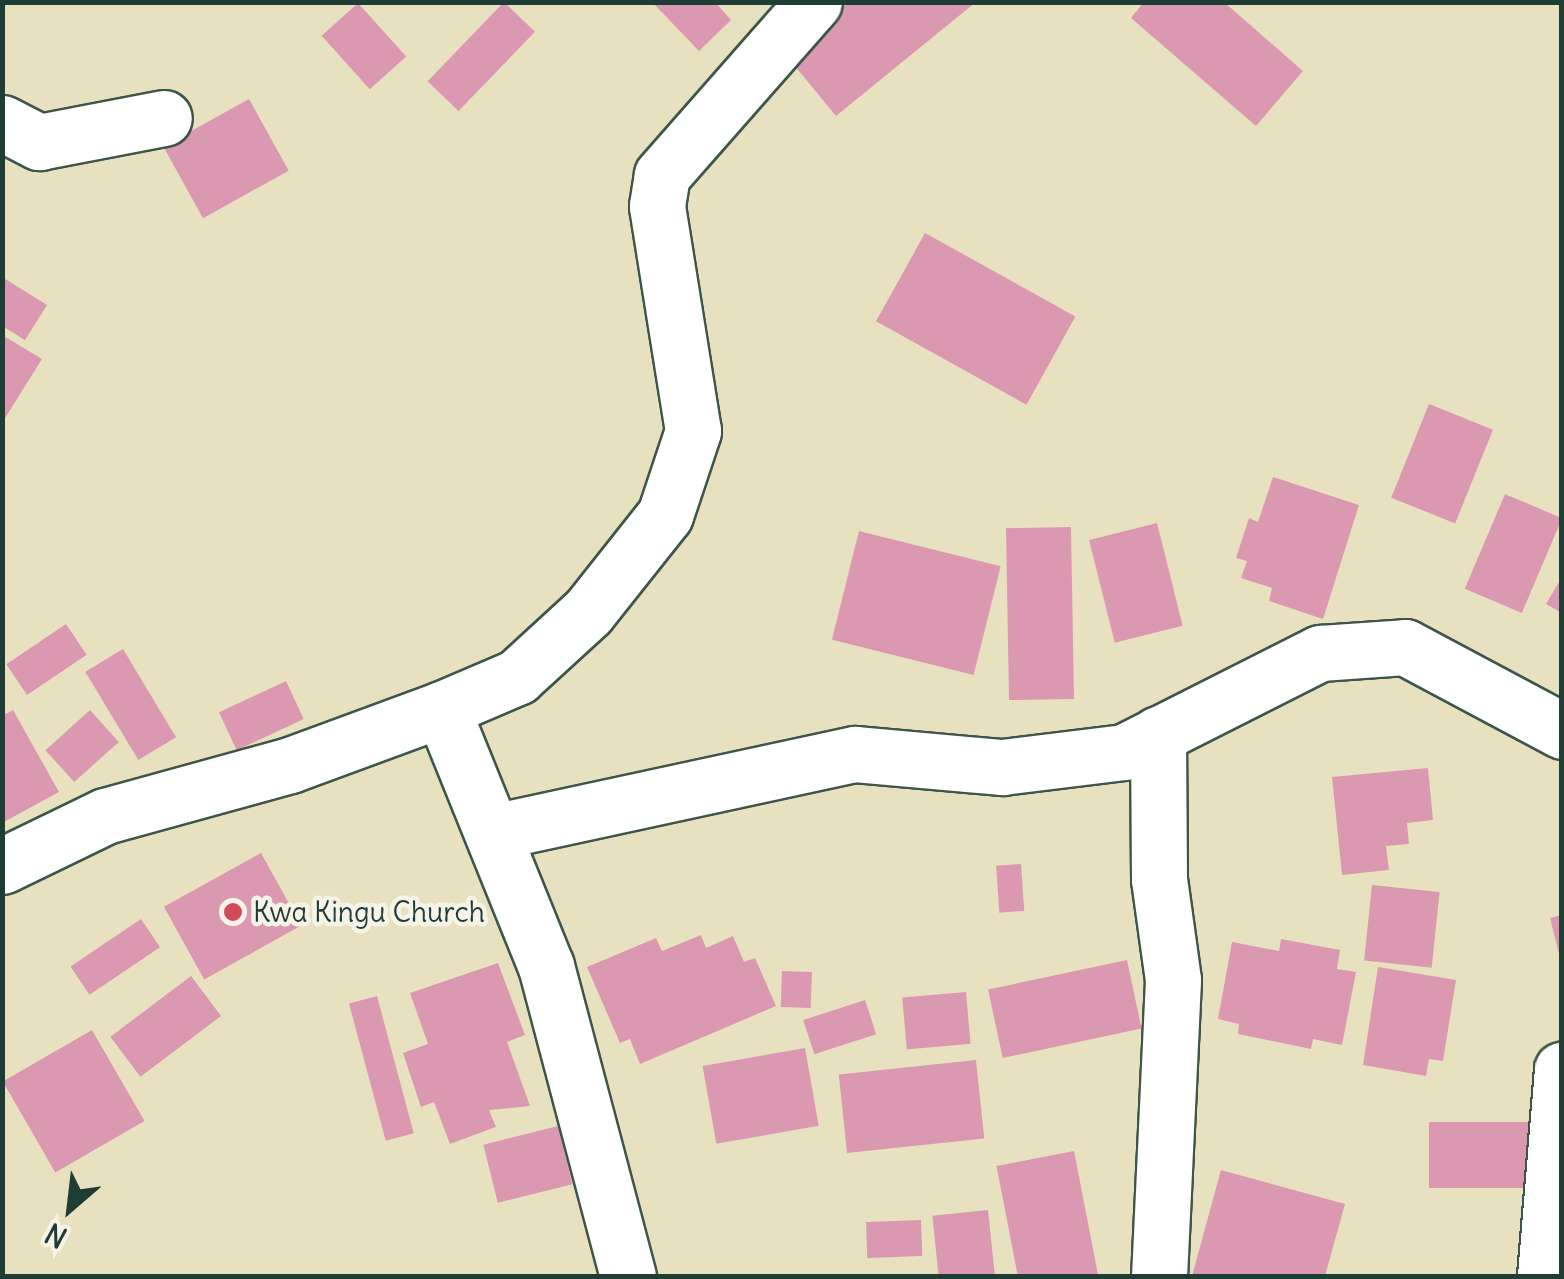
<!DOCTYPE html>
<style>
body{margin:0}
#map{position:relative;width:1564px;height:1279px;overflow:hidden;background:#e8e1bf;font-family:Delius,sans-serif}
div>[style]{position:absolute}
.building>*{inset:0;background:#db99b1;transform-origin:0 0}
.roads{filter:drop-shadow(2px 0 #3d5649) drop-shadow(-2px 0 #3d5649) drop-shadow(0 2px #3d5649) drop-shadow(0 -2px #3d5649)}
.minor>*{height:55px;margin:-27.5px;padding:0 27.5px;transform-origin:27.5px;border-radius:27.5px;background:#fff}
.dots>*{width:28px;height:28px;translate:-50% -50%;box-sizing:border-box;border:5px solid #f7f3e8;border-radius:50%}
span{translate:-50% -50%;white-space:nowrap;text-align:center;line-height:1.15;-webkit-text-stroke:9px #f7f3e8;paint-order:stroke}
.poi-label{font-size:28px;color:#1f3d34}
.left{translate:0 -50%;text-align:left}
.frame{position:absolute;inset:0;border:5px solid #1f3d34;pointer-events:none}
.north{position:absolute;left:20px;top:1159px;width:100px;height:100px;-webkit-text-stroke:8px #f7f3e8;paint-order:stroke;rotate:208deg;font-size:28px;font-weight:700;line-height:40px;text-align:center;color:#1f3d34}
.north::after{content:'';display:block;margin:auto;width:35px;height:45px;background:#1f3d34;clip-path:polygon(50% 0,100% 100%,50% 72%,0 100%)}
</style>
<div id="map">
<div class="building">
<i style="left:504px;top:2px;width:43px;height:110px;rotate:44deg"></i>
<i style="clip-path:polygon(652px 2px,715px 2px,731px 20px,699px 51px)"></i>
<i style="clip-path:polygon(849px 2px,976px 2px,836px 116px,785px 54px)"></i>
<i style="clip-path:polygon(1144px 2px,1224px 2px,1303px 71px,1256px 126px,1131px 18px)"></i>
<i style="left:358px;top:3px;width:72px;height:49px;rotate:48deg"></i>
<i style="left:249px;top:99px;width:82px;height:98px;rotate:61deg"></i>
<i style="left:925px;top:233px;width:172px;height:101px;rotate:29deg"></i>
<i style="clip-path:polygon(2px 277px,47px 305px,25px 340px,2px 326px)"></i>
<i style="clip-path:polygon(2px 335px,42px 359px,2px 423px)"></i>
<i style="left:1429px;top:404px;width:69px;height:101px;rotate:22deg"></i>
<i style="clip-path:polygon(1273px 477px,1359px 505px,1323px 619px,1269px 601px,1272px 588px,1241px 578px,1247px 561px,1236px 558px,1249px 518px,1258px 522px)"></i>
<i style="left:1505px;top:494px;width:62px;height:103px;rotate:23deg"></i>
<i style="left:1157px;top:523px;width:106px;height:70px;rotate:76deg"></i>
<i style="left:1071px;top:527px;width:172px;height:65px;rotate:89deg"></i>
<i style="left:859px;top:531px;width:146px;height:112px;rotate:14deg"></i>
<i style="clip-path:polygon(1562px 577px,1562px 613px,1546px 604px)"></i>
<i style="left:66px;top:624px;width:37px;height:72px;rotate:56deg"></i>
<i style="left:123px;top:649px;width:103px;height:44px;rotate:59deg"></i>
<i style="left:286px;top:681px;width:42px;height:74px;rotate:65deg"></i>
<i style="clip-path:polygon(13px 710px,59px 792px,2px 823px,2px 716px)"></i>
<i style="left:90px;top:710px;width:43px;height:60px;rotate:48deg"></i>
<i style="clip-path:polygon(1428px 768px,1433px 820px,1407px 823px,1409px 844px,1386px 846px,1389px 870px,1342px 875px,1332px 777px)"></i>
<i style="left:261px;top:853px;width:83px;height:111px;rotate:61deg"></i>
<i style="left:1021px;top:864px;width:47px;height:25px;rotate:86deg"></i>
<i style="left:1372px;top:885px;width:68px;height:76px;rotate:6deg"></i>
<i style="clip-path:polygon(1562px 915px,1562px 958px,1560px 958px,1550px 918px)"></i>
<i style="left:141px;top:919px;width:34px;height:85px;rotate:56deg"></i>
<i style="clip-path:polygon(701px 935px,706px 948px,733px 936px,744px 962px,755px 958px,776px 1006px,640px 1064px,630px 1039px,620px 1043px,587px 967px,656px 938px,662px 951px)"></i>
<i style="clip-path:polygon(1281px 939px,1340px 950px,1337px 969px,1356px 972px,1342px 1045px,1313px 1039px,1311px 1049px,1238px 1034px,1239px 1024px,1218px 1019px,1232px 942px,1279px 951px)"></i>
<i style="left:1127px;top:960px;width:70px;height:142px;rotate:78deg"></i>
<i style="clip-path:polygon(498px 963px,525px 1035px,507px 1042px,530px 1106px,489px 1110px,496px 1127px,450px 1144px,434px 1102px,421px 1107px,403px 1053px,428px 1044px,410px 993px)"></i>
<i style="clip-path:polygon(1378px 967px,1456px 980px,1443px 1061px,1429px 1059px,1426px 1076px,1363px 1065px)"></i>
<i style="left:782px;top:971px;width:30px;height:36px;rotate:2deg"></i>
<i style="left:191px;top:976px;width:50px;height:101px;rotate:53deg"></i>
<i style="left:966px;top:992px;width:52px;height:64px;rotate:85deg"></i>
<i style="left:377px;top:996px;width:142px;height:29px;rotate:75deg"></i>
<i style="left:865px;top:1000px;width:36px;height:65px;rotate:72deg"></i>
<i style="left:92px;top:1030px;width:105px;height:103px;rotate:60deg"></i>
<i style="left:805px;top:1048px;width:79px;height:104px;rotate:80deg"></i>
<i style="left:976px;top:1060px;width:79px;height:138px;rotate:84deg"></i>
<i style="left:1429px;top:1122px;width:100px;height:66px"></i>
<i style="left:558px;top:1126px;width:60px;height:77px;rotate:76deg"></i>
<i style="left:1074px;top:1151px;width:126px;height:79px;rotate:79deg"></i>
<i style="clip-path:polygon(1221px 1170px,1345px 1204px,1325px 1276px,1192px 1276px)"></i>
<i style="left:988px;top:1210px;width:66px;height:56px;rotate:84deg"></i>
<i style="left:921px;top:1220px;width:36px;height:55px;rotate:88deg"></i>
</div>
<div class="roads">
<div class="minor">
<i style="left:2px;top:123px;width:42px;rotate:27.2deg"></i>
<i style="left:39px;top:142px;width:127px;rotate:-10.9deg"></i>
<i style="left:442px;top:709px;width:277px;rotate:68deg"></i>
<i style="left:546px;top:966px;width:321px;rotate:75.2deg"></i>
<i style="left:1158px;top:734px;width:145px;rotate:89.6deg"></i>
<i style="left:1159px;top:879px;width:102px;rotate:82.1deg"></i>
<i style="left:1173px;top:980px;width:296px;rotate:92.7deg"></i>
<i style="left:498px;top:831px;width:365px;rotate:-12.2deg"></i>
<i style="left:855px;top:754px;width:148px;rotate:5.1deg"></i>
<i style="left:1002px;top:767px;width:123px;rotate:-7deg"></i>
<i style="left:1124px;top:752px;width:220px;rotate:-26.8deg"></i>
<i style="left:1320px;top:653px;width:85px;rotate:-4deg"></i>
<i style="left:1405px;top:647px;width:178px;rotate:28.1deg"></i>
<i style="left:2px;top:866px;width:114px;rotate:-25.9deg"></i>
<i style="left:105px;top:816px;width:192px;rotate:-15.4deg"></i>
<i style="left:290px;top:765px;width:162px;rotate:-20.2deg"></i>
<i style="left:442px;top:709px;width:82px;rotate:-23.1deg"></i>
<i style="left:517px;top:677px;width:96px;rotate:-42.5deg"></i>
<i style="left:588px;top:612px;width:124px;rotate:-51.6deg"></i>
<i style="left:665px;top:515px;width:89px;rotate:-71.6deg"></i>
<i style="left:693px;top:431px;width:228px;rotate:-99.1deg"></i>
<i style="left:657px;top:206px;width:31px;rotate:-81deg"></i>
<i style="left:662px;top:175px;width:230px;rotate:-48.7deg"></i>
<i style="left:1545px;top:1276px;width:207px;rotate:-85.3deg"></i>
</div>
</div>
<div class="dots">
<i style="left:233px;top:912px;background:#d1495b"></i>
</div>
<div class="poi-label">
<span class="left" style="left:253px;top:912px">Kwa Kingu Church</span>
</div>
<div class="frame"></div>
<div class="north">N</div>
</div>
